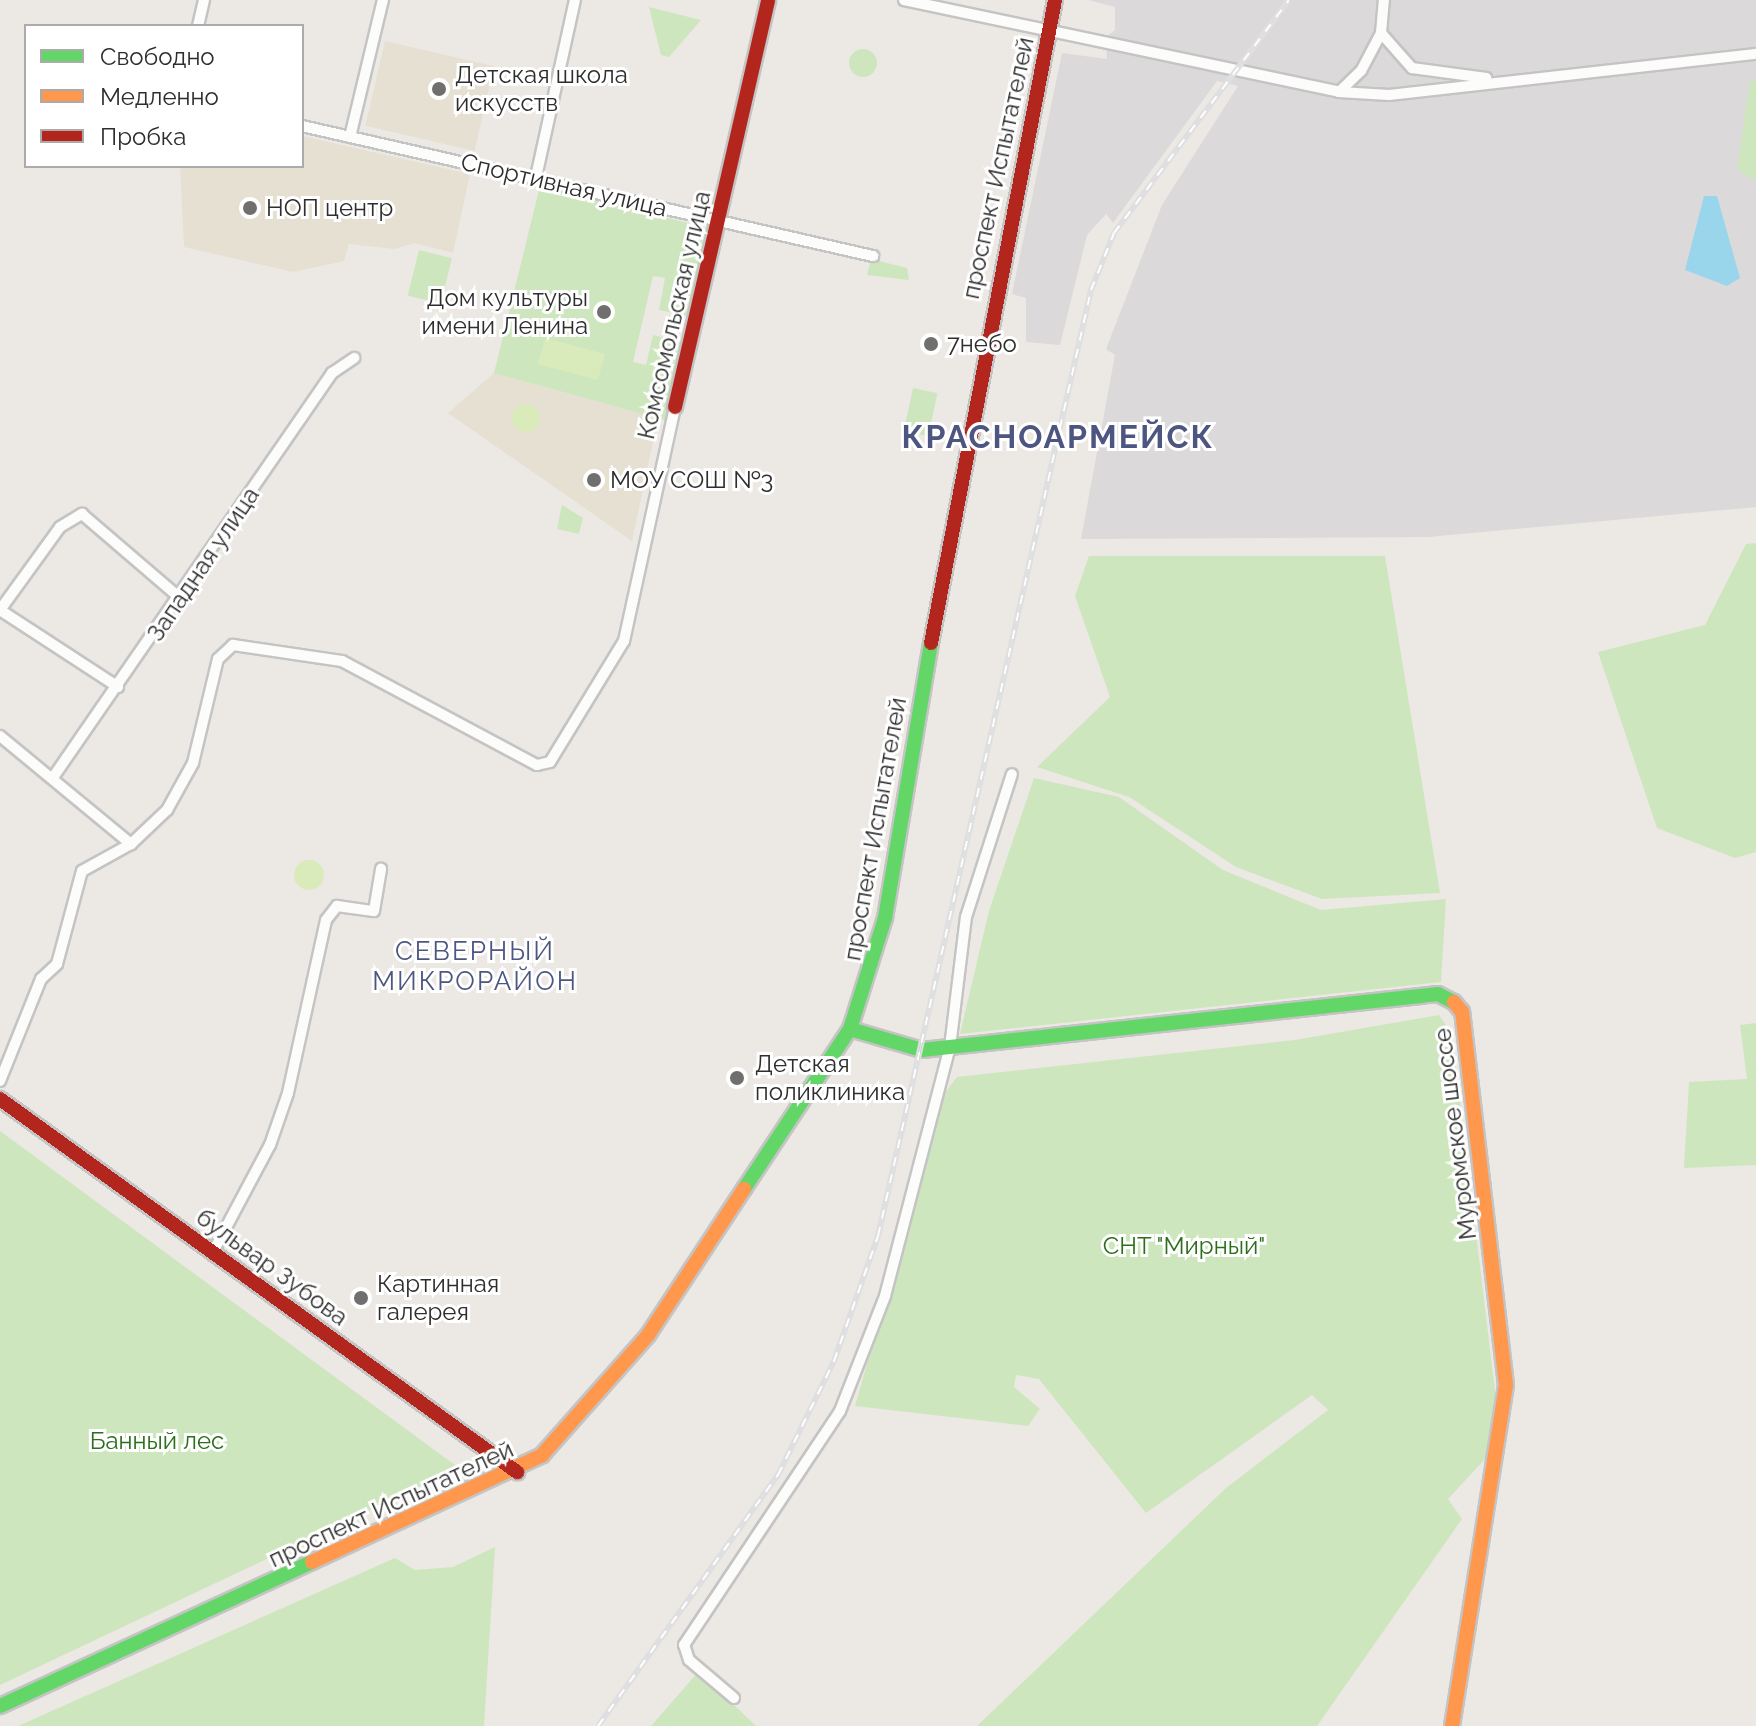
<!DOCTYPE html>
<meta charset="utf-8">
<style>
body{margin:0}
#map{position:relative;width:1756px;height:1726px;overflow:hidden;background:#ece8e4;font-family:Raleway,sans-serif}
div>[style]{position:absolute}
.industrial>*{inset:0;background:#dcd9db}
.education>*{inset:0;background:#e6e0d3;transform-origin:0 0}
.green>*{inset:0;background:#cee6be;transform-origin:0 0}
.round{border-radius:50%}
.pitch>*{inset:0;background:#d9eabb;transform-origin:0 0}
.water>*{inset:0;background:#99d6ec}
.roads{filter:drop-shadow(2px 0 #c5c4c5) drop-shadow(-2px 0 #c5c4c5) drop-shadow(0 2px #c5c4c5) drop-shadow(0 -2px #c5c4c5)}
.street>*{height:10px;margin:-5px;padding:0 5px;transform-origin:5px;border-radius:5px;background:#fcfcfb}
.fast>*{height:14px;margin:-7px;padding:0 7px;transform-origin:7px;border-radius:7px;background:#63d668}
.slow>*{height:14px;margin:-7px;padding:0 7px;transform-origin:7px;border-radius:7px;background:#ff974d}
.jam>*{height:14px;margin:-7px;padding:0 7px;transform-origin:7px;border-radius:7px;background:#b3261e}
.rail>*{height:6px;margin-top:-3px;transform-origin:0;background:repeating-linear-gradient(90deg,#fff 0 9px,#dfdfe1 0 18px);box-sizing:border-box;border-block:2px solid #dfdfe1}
.dots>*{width:22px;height:22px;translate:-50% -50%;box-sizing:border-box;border:4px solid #fff;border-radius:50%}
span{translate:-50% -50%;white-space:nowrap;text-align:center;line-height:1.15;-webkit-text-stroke:6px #fff;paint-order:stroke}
.poi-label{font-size:24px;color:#2e2e2e}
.left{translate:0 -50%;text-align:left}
.right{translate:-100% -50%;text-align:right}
.street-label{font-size:24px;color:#2e2e2e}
.park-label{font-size:24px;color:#2c6e1b}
.neighbourhood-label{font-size:26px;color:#4d5680;letter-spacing:2px}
.district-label{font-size:32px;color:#4d5680;font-weight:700;letter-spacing:2px}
.legend{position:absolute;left:24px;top:24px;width:280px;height:144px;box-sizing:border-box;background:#fff;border:2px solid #ababab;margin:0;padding:10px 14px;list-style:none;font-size:24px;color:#2e2e2e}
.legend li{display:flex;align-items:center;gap:16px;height:40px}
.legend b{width:40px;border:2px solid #ababab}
</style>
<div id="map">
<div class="industrial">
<i style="clip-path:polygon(1088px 0,1756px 0,1756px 507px,1428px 537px,1081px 539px,1115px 355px,1106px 349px,1162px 205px,1238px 86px,1217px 81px,1113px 223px,1106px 214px,1087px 235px,1060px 345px,1026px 342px,1026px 298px,1012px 294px,1062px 53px,1107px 59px,1106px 37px,1115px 30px,1115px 7px)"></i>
</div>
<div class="education">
<i style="left:385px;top:41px;width:112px;height:87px;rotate:13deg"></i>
<i style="clip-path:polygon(302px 136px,470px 174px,453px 253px,414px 243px,395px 249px,349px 244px,344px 261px,293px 272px,184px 247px,180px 166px,302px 166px)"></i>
<i style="clip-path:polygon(494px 373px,658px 418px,632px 541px,448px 413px)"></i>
</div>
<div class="green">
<i style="clip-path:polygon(649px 7px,701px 20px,669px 57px,661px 55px)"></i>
<i class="round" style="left:849px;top:49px;width:28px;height:28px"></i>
<i style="clip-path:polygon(1756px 80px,1756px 181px,1737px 169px,1750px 81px)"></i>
<i style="clip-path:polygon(540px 186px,712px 229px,692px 317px,659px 310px,665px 278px,653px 276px,633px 362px,646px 365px,653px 335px,686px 343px,668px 421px,494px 373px)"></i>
<i style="left:419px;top:250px;width:34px;height:47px;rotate:14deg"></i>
<i style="clip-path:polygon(871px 259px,907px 268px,909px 280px,867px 275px)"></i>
<i style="left:913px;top:388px;width:25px;height:44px;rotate:12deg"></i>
<i style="clip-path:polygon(562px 505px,583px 518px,579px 534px,557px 529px)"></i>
<i style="clip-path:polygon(1756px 543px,1756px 852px,1735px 858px,1657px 828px,1598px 652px,1705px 625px,1746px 544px)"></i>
<i style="clip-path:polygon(1089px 556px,1385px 556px,1440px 893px,1322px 899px,1236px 867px,1129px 797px,1037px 767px,1110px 697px,1075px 596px)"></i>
<i style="clip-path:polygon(1034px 778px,1119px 797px,1223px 870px,1321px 910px,1446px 899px,1441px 982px,960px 1034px,989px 911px)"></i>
<i style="clip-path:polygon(1439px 1015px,1452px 1034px,1496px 1399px,1486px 1458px,1448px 1499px,1462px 1519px,1317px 1726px,977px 1726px,1226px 1488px,1328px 1410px,1312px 1395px,1146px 1513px,1039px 1379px,1016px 1375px,1014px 1387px,1040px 1409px,1028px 1426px,855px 1406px,945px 1093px,957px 1077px,1295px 1040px)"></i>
<i style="clip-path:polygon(1756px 1023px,1756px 1165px,1684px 1168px,1689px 1082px,1747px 1079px,1740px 1025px)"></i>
<i style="clip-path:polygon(0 1131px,459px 1468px,0 1685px)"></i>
<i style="clip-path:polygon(495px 1547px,484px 1726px,18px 1726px,395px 1558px,415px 1570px,453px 1567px)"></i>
<i style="clip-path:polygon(699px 1671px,756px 1726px,651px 1726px)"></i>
</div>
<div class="pitch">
<i style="left:545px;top:338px;width:62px;height:27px;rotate:15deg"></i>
<i class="round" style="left:512px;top:404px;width:28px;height:28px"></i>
<i class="round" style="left:294px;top:860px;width:30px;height:30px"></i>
</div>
<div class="water">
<i style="clip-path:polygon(1704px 196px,1717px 196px,1740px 278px,1727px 286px,1685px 270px)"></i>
</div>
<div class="roads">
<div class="street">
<i style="left:904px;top:0;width:445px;rotate:11.9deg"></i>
<i style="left:1339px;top:92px;width:50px;rotate:3.4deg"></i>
<i style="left:1389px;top:95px;width:369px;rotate:-6.4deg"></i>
<i style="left:198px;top:26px;width:27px;rotate:-77deg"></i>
<i style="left:1381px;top:33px;width:47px;rotate:48.5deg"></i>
<i style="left:1412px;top:68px;width:75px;rotate:7.7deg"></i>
<i style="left:1339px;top:92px;width:30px;rotate:-44deg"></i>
<i style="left:1361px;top:71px;width:43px;rotate:-62.2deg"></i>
<i style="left:1381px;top:33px;width:33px;rotate:-85deg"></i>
<i style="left:302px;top:126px;width:586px;rotate:12.83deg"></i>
<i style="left:350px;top:137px;width:141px;rotate:-76.5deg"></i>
<i style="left:536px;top:177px;width:181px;rotate:-77.6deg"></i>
<i style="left:0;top:610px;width:102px;rotate:-54.1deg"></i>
<i style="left:60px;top:527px;width:26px;rotate:-31deg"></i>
<i style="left:82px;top:514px;width:129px;rotate:40.6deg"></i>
<i style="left:0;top:610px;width:141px;rotate:33.1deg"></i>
<i style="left:0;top:736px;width:170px;rotate:39.5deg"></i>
<i style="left:54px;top:776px;width:490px;rotate:-55.4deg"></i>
<i style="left:332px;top:373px;width:27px;rotate:-34deg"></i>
<i style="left:0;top:1081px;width:110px;rotate:-68.1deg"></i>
<i style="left:41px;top:979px;width:22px;rotate:-43deg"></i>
<i style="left:57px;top:964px;width:96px;rotate:-75deg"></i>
<i style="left:82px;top:871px;width:56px;rotate:-28.9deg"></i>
<i style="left:131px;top:844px;width:50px;rotate:-43.4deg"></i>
<i style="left:167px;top:810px;width:54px;rotate:-61deg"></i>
<i style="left:193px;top:763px;width:107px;rotate:-76.5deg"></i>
<i style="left:218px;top:659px;width:21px;rotate:-43deg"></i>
<i style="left:233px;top:645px;width:110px;rotate:8.4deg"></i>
<i style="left:342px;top:661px;width:221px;rotate:28.1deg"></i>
<i style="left:537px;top:765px;width:13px;rotate:-13deg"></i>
<i style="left:550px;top:762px;width:142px;rotate:-58.6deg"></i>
<i style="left:624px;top:641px;width:239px;rotate:-77.7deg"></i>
<i style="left:213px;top:1252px;width:121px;rotate:-62deg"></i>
<i style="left:270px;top:1145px;width:55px;rotate:-70.9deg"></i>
<i style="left:288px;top:1093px;width:177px;rotate:-77.6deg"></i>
<i style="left:326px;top:920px;width:18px;rotate:-52deg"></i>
<i style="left:337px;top:906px;width:37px;rotate:8deg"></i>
<i style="left:374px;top:911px;width:43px;rotate:-80.5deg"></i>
<i style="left:734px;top:1698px;width:59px;rotate:-139.8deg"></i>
<i style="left:689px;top:1660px;width:16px;rotate:-108deg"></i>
<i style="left:684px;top:1645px;width:281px;rotate:-56.3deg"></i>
<i style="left:840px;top:1411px;width:123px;rotate:-68.6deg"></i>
<i style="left:885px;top:1296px;width:257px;rotate:-75.4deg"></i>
<i style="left:950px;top:1047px;width:131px;rotate:-83deg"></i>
<i style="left:966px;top:917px;width:150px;rotate:-72.2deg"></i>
</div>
<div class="fast">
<i style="left:850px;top:1029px;width:75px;rotate:16.3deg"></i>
<i style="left:922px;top:1050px;width:519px;rotate:-6.19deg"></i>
<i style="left:1438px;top:994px;width:18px;rotate:27deg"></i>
<i style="left:744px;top:1189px;width:192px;rotate:-56.5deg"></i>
<i style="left:850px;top:1029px;width:116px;rotate:-72.5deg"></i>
<i style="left:885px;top:918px;width:279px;rotate:-80.5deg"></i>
<i style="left:0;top:1706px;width:344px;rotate:-24.8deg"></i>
</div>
<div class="slow">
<i style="left:312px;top:1562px;width:254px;rotate:-24.9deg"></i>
<i style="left:542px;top:1455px;width:160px;rotate:-48.5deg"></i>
<i style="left:648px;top:1335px;width:175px;rotate:-56.7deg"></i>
<i style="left:1452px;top:1726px;width:345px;rotate:-81deg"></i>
<i style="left:1506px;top:1385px;width:376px;rotate:-96.7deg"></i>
<i style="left:1462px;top:1012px;width:13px;rotate:-129deg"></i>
</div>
<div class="jam">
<i style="left:675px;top:407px;width:417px;rotate:-77.1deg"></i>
<i style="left:931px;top:643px;width:655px;rotate:-79.08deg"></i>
<i style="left:0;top:1099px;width:638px;rotate:35.81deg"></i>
</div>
</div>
<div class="rail">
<i style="left:598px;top:1726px;width:309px;rotate:-54.4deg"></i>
<i style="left:778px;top:1475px;width:127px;rotate:-63.8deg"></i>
<i style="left:834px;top:1361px;width:133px;rotate:-70.6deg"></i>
<i style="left:878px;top:1236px;width:970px;rotate:-77.31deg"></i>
<i style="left:1091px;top:290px;width:61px;rotate:-68deg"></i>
<i style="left:1114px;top:233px;width:291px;rotate:-53.1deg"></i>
</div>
<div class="dots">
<i style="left:439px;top:89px;background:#706f6e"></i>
<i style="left:250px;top:208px;background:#706f6e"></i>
<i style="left:604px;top:312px;background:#706f6e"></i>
<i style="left:931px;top:344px;background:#706f6e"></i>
<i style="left:594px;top:480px;background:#706f6e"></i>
<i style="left:737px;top:1078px;background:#706f6e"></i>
<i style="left:361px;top:1298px;background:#706f6e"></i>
</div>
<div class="poi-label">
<span class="left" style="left:455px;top:89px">Детская школа<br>искусств</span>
<span class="left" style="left:266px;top:208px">НОП центр</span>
<span class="right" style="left:588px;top:312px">Дом культуры<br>имени Ленина</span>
<span class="left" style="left:947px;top:344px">7небо</span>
<span class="left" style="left:610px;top:480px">МОУ СОШ №3</span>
<span class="left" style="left:755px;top:1078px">Детская<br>поликлиника</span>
<span class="left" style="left:377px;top:1298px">Картинная<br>галерея</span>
</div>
<div class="street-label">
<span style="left:998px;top:168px;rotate:-78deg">проспект Испытателей</span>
<span style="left:564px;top:185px;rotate:13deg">Спортивная улица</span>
<span style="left:674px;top:315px;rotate:-77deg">Комсомольская улица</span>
<span style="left:203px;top:564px;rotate:-56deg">Западная улица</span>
<span style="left:875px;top:829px;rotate:-80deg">проспект Испытателей</span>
<span style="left:1455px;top:1134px;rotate:-97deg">Муромское шоссе</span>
<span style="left:272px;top:1267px;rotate:36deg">бульвар Зубова</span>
<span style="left:391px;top:1504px;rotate:-25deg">проспект Испытателей</span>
</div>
<div class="park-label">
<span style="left:1184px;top:1246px">СНТ "Мирный"</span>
<span style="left:157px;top:1441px">Банный лес</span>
</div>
<div class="neighbourhood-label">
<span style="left:475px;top:967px">СЕВЕРНЫЙ<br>МИКРОРАЙОН</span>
</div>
<div class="district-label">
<span style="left:1058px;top:437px">КРАСНОАРМЕЙСК</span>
</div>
<ul class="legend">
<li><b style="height:10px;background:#63d668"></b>Свободно</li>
<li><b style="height:10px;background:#ff974d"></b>Медленно</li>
<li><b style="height:10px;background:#b3261e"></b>Пробка</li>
</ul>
</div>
